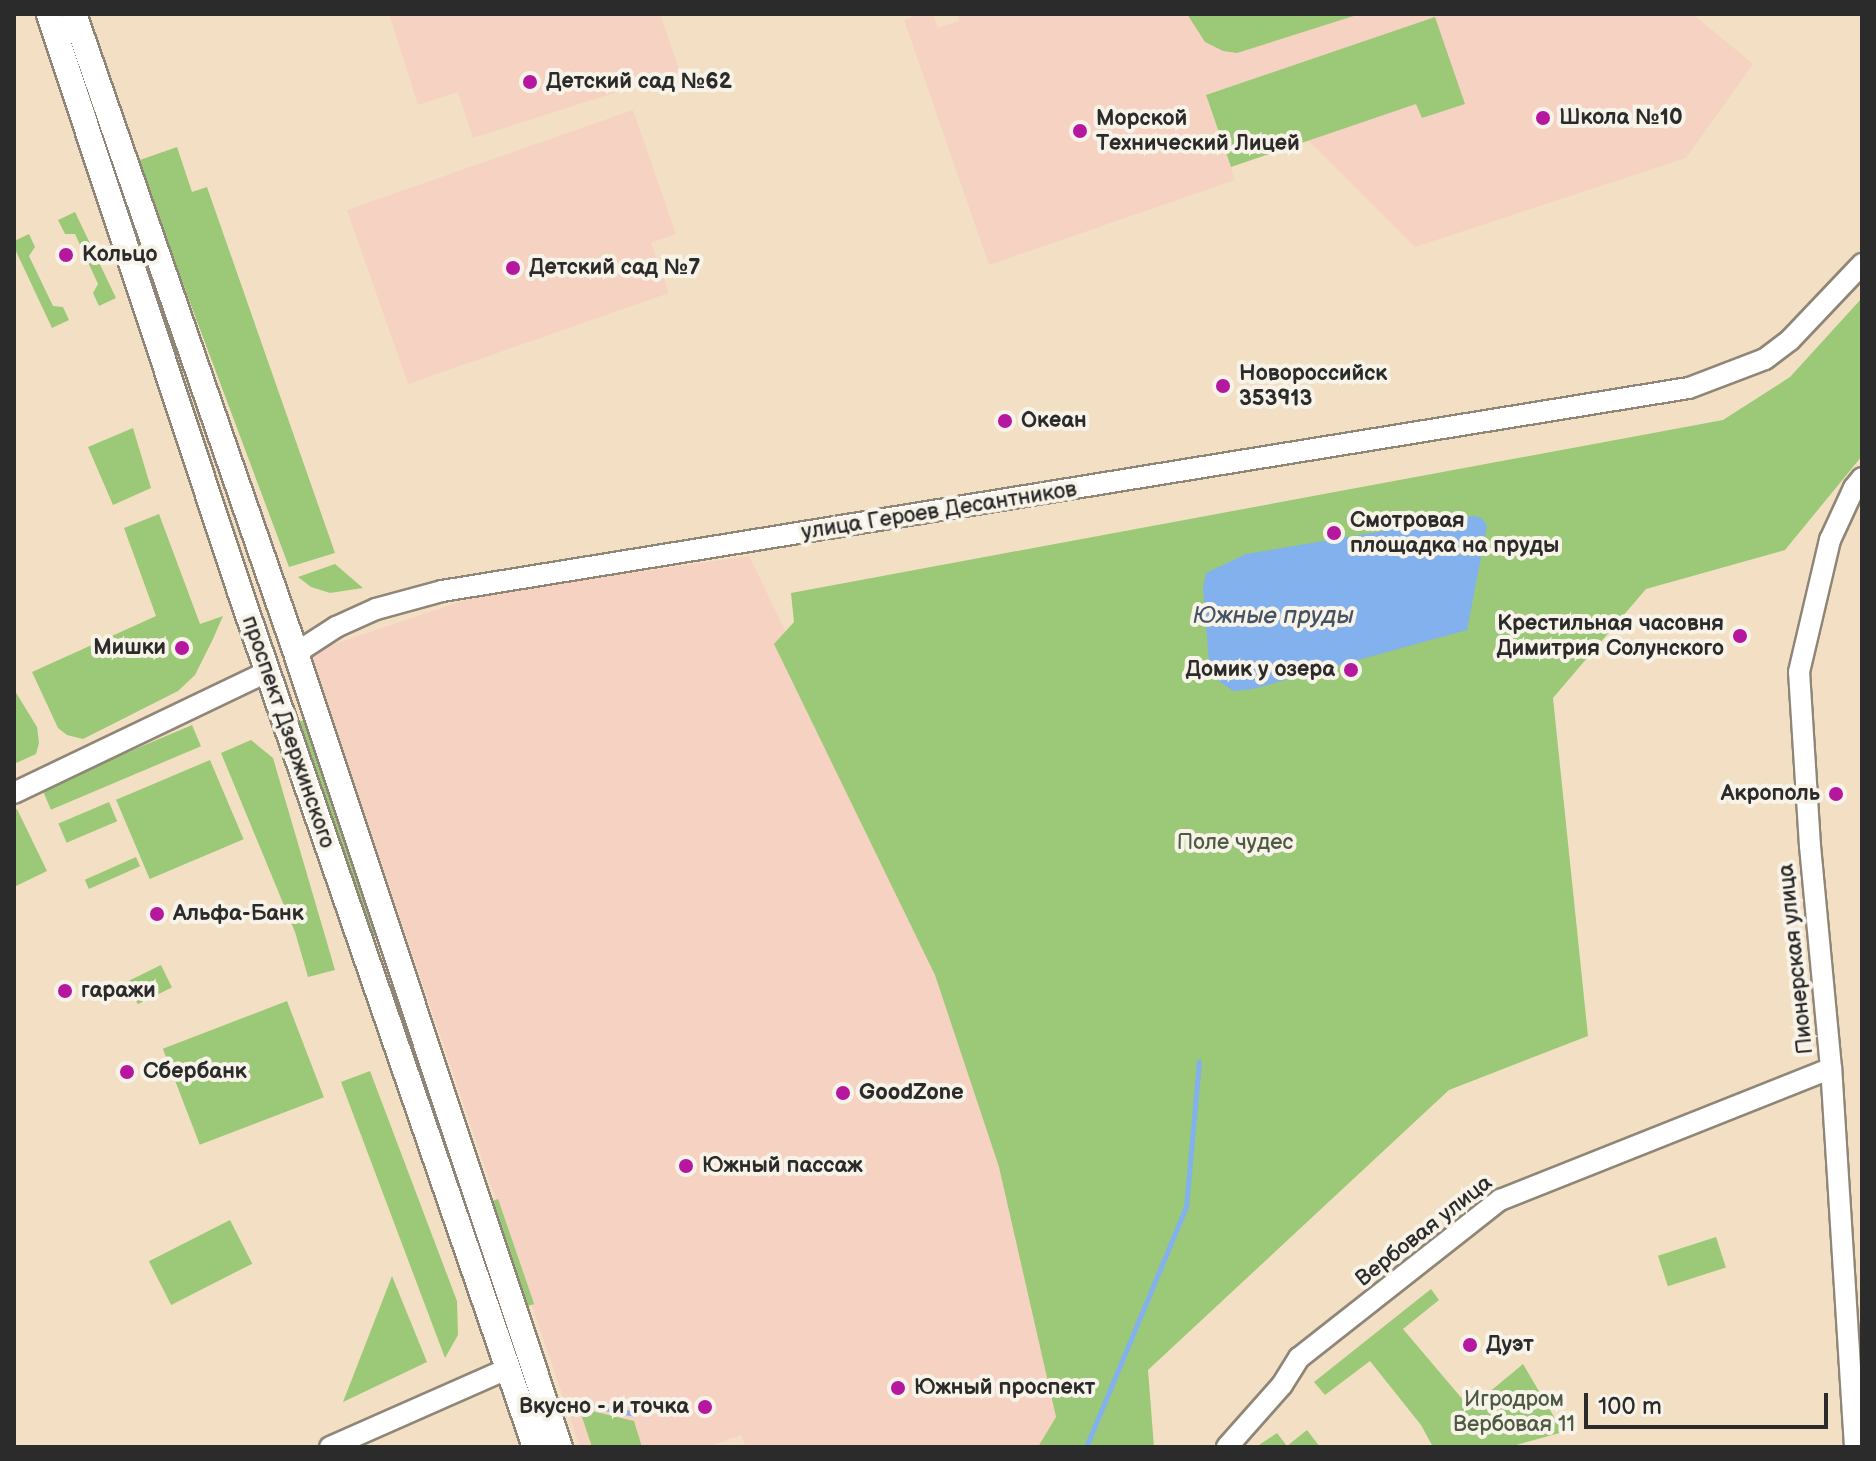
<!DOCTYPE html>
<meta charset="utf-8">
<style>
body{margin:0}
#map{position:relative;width:1876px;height:1461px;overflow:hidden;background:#f3e0c4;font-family:"Balsamiq Sans",sans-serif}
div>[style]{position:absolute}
.built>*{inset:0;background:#f6d2c3}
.green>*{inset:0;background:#9bc977;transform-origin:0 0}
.water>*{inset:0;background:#82b1ed}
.stream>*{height:5px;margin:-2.5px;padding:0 2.5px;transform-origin:2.5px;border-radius:2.5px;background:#82b1ed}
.roads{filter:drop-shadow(2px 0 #8f8678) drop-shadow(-2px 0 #8f8678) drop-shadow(0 2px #8f8678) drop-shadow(0 -2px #8f8678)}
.minor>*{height:20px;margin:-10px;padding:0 10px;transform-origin:10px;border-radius:10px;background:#fff}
.tertiary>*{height:24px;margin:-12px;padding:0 12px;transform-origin:12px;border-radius:12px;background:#fff}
.dots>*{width:22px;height:22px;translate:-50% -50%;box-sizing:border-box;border:4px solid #f7f3e8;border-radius:50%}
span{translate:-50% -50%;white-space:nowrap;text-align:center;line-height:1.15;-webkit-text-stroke:8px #f7f3e8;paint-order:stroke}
.poi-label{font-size:22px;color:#2b2b2b;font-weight:700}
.left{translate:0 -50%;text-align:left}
.right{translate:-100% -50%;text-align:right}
.street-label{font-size:22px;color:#2b2b2b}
.park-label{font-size:22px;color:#4d5a42}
.water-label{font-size:24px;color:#455365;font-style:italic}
.frame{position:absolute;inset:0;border:16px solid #2b2b2b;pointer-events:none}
.scale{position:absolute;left:1584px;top:1393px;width:244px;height:36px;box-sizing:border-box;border:4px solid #2b2b2b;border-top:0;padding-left:10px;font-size:24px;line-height:28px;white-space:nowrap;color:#2b2b2b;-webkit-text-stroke:6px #f7f3e8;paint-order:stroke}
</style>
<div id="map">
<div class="built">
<i style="clip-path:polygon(389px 14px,660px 14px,680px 72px,473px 138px,458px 92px,418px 105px)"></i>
<i style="clip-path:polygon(920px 14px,933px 14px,938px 28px,959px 21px,957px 14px,1693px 14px,1753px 64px,1686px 158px,1415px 247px,1308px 140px,1416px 104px,1206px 95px,1235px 180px,989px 265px,904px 20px)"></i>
<i style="clip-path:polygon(633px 110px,676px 234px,651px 243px,669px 293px,408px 384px,347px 210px)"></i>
<i style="clip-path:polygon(749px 556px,948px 964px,1077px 1438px,1043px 1447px,746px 1447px,741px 1435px,708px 1447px,580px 1447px,310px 652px,480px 595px)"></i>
</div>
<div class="green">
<i style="clip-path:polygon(1187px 14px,1360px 14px,1237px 53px,1223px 51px,1205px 42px)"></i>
<i style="clip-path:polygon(1435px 17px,1465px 104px,1422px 118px,1416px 104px,1231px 167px,1206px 95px)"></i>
<i style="clip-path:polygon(177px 147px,192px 192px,207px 187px,335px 553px,289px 567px,137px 161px)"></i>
<i style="clip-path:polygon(75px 212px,116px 298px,99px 306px,93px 293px,98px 284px,75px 234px,65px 234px,58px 220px)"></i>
<i style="clip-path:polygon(29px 234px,35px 247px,29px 256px,53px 306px,63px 307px,69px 320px,52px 328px,14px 247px,14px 241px)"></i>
<i style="clip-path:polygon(1862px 298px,1862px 456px,1785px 550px,1646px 589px,1553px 698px,1588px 1036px,1449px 1090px,1148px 1370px,1154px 1447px,1038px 1447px,1056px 1417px,999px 1167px,935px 975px,774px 644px,794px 622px,791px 593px,1723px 420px,1790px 377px)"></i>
<i style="clip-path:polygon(133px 428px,151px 488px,113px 505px,88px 447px)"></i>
<i style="clip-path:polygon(159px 514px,200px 624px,223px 616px,213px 639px,195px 675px,178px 691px,83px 739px,67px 735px,58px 728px,32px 672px,156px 616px,124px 528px)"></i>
<i style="clip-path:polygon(335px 564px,363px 588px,330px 593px,311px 587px,298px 577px)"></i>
<i style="clip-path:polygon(15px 691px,37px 727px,39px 743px,36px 754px,14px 764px)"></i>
<i style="left:307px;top:719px;width:227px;height:11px;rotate:71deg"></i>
<i style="left:192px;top:725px;width:23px;height:163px;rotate:67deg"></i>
<i style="clip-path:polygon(251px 740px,273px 758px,335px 970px,308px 977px,295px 932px,221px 753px)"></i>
<i style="left:210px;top:760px;width:86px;height:102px;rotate:67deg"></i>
<i style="left:109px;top:802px;width:21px;height:55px;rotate:67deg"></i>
<i style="clip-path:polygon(17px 809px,47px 871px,14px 887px,14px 811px)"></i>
<i style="left:136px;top:857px;width:10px;height:56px;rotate:66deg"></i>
<i style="left:161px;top:965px;width:25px;height:38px;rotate:64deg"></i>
<i style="left:287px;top:1001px;width:103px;height:133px;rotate:69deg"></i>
<i style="clip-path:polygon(370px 1071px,457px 1301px,458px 1335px,445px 1358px,341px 1082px)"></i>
<i style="left:498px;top:1199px;width:111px;height:11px;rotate:71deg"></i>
<i style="left:230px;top:1220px;width:49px;height:91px;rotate:63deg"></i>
<i style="left:1716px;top:1237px;width:32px;height:61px;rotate:72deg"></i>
<i style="clip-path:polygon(392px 1276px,427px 1362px,343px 1402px)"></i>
<i style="clip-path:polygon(1431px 1289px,1439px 1300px,1403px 1329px,1470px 1408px,1523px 1364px,1563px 1432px,1509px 1447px,1433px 1447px,1421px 1425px,1370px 1361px,1325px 1395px,1314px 1382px)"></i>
<i style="clip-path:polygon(579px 1408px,634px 1421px,642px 1447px,592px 1447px)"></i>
<i style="clip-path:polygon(1307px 1430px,1320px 1447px,1256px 1447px,1277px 1433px,1287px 1446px)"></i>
</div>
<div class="water">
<i style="clip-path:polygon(1473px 516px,1482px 518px,1487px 526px,1467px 630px,1253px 689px,1233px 691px,1210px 675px,1203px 588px,1206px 573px,1246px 554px)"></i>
</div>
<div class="stream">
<i style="left:553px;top:1398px;width:84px;rotate:11deg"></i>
<i style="left:1086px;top:1447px;width:260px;rotate:-67.4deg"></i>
<i style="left:1186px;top:1207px;width:146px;rotate:-84.9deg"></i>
</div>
<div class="roads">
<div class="minor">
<i style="left:296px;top:653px;width:48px;rotate:-33deg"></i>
<i style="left:336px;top:627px;width:44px;rotate:-24.2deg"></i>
<i style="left:376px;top:609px;width:68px;rotate:-15.3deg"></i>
<i style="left:442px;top:591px;width:1263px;rotate:-9.25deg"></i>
<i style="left:1689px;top:388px;width:81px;rotate:-20.9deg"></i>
<i style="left:1765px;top:359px;width:31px;rotate:-37deg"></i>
<i style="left:1790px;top:340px;width:105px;rotate:-46.5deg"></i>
<i style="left:14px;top:793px;width:280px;rotate:-25.6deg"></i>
<i style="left:330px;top:1447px;width:196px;rotate:-23.8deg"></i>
<i style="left:1227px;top:1447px;width:83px;rotate:-48.4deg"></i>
<i style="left:1282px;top:1385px;width:32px;rotate:-58deg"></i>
<i style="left:1299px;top:1358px;width:256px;rotate:-38.2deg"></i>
<i style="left:1500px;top:1200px;width:356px;rotate:-21.7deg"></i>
<i style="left:1855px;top:1447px;width:380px;rotate:-93.6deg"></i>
<i style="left:1831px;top:1068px;width:223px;rotate:-95.4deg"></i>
<i style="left:1810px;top:846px;width:174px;rotate:-93.6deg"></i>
<i style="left:1799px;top:672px;width:136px;rotate:-76.8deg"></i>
<i style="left:1830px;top:540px;width:57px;rotate:-65.2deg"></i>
<i style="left:1854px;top:488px;width:13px;rotate:-51deg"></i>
</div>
<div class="tertiary">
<i style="left:49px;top:14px;width:609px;rotate:71.71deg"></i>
<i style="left:240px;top:592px;width:904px;rotate:70.96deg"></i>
<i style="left:74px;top:14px;width:676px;rotate:70.84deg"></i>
<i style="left:296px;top:653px;width:837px;rotate:71.61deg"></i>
</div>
</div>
<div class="dots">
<i style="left:530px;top:82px;background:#b5179e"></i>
<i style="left:1543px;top:118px;background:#b5179e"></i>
<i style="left:1080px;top:131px;background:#b5179e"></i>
<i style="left:66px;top:255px;background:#b5179e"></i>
<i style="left:513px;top:268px;background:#b5179e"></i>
<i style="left:1223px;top:386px;background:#b5179e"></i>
<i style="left:1005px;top:421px;background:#b5179e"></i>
<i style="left:1334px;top:533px;background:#b5179e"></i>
<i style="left:1740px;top:636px;background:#b5179e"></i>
<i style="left:182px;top:648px;background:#b5179e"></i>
<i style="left:1351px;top:670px;background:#b5179e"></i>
<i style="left:1836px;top:794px;background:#b5179e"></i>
<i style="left:157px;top:914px;background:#b5179e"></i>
<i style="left:65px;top:991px;background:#b5179e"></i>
<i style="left:127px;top:1072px;background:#b5179e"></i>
<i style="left:843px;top:1093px;background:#b5179e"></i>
<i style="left:686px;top:1166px;background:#b5179e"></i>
<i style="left:1470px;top:1345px;background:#b5179e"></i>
<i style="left:898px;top:1388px;background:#b5179e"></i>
<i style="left:705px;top:1407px;background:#b5179e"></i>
</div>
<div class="poi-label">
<span class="left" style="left:546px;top:82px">Детский сад №62</span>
<span class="left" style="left:1096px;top:131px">Морской<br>Технический Лицей</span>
<span class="left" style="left:1559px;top:118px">Школа №10</span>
<span class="left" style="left:82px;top:255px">Кольцо</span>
<span class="left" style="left:529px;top:268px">Детский сад №7</span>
<span class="left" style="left:1239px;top:386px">Новороссийск<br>353913</span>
<span class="left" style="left:1021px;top:421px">Океан</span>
<span class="left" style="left:1350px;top:533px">Смотровая<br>площадка на пруды</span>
<span class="right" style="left:1724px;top:636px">Крестильная часовня<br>Димитрия Солунского</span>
<span class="right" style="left:166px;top:648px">Мишки</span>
<span class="right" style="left:1335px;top:670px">Домик у озера</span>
<span class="right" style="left:1820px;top:794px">Акрополь</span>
<span class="left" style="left:173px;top:914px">Альфа-Банк</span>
<span class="left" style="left:81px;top:991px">гаражи</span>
<span class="left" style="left:143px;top:1072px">Сбербанк</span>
<span class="left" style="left:859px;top:1093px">GoodZone</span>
<span class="left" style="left:702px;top:1166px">Южный пассаж</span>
<span class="left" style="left:1486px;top:1345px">Дуэт</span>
<span class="left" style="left:914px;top:1388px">Южный проспект</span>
<span class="right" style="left:689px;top:1407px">Вкусно - и точка</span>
</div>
<div class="street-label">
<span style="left:939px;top:511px;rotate:-9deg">улица Героев Десантников</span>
<span style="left:288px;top:732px;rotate:71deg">проспект Дзержинского</span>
<span style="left:1796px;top:959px;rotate:-96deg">Пионерская улица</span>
<span style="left:1424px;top:1231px;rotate:-38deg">Вербовая улица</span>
</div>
<div class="park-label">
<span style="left:1235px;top:843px">Поле чудес</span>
<span style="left:1514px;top:1412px">Игродром<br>Вербовая 11</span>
</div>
<div class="water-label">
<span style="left:1273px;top:616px">Южные пруды</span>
</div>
<div class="frame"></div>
<div class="scale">100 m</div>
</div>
